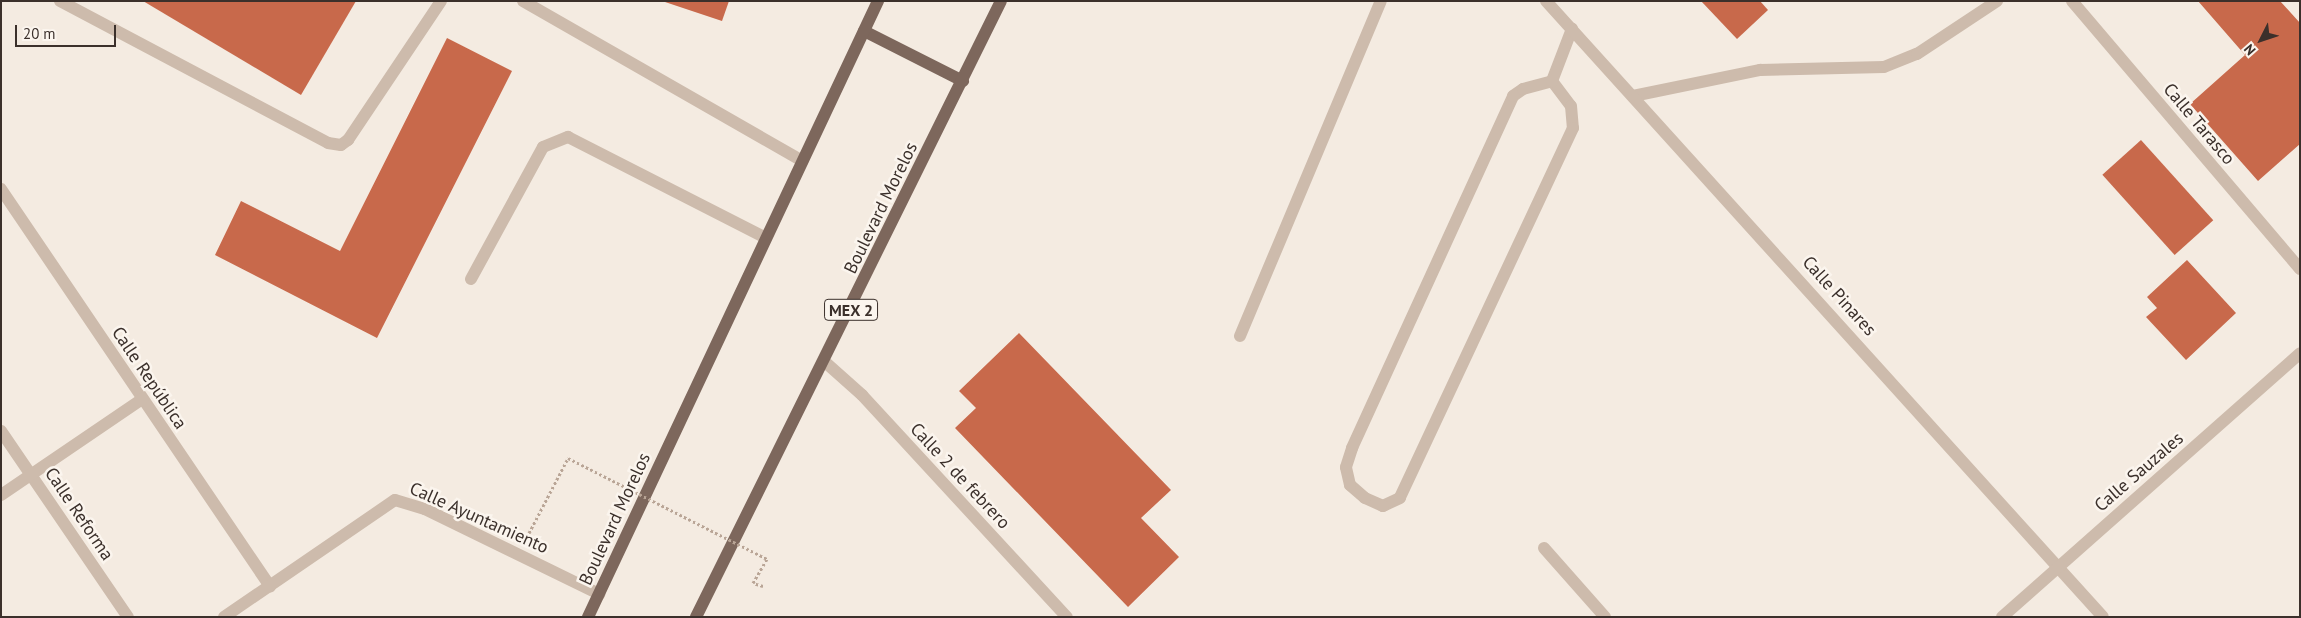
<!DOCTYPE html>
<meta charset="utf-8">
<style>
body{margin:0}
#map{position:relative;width:2301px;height:618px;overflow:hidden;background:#f4ebe1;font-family:"PT Sans",sans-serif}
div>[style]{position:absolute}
.building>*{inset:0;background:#c8694b;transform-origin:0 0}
.path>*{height:3px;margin-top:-1.5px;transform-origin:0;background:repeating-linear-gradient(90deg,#b9a596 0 2.5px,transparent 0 5px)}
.lane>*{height:12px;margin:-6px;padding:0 6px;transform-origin:6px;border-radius:6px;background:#cdbbac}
.street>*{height:12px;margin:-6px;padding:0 6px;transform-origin:6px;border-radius:6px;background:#cdbbac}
.primary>*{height:12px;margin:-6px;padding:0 6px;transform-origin:6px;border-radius:6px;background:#7d675c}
.path-bridge>*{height:3px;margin-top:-1.5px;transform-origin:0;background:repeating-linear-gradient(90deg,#b9a596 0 2.5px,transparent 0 5px)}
span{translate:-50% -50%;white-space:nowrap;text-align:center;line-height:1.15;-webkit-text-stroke:5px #fbf5ee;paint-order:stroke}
.shield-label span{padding:1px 4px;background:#fbf5ee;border:1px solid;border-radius:4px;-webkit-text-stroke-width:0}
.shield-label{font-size:16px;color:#3b302b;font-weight:700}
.street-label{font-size:18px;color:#3b302b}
.frame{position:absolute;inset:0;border:2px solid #3b302b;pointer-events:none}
.north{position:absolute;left:2236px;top:15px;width:50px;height:50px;-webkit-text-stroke:4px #fbf5ee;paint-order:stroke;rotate:229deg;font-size:14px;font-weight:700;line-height:20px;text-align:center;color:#3b302b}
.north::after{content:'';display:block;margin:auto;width:18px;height:22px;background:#3b302b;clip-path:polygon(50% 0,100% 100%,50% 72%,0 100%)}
.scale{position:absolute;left:15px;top:25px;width:101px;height:22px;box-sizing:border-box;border:2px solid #3b302b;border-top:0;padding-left:6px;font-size:15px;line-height:18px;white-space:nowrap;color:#3b302b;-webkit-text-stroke:4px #fbf5ee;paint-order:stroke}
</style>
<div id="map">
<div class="building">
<i style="clip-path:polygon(143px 1px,356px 1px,301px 95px)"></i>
<i style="clip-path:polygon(662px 1px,729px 1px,722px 21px)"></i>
<i style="clip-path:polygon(1701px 1px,1760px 1px,1768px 10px,1737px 39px)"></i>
<i style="clip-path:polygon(2198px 1px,2280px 1px,2300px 23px,2300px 144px,2258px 181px,2190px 104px,2245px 55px)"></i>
<i style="clip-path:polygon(447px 38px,512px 71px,377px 338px,215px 255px,241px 201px,340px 251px)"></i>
<i style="left:2141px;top:140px;width:108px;height:52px;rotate:48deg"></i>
<i style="clip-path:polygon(2187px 260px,2236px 313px,2186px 360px,2146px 317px,2157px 308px,2147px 297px)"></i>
<i style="clip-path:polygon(1019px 333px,1171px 490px,1141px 518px,1179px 557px,1128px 607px,955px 428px,976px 408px,959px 391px)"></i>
</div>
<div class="path">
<i style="left:529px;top:533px;width:85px;rotate:-62.5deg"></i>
<i style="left:763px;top:586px;width:10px;rotate:-163deg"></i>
<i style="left:753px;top:583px;width:28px;rotate:-60deg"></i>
</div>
<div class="lane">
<i style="left:60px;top:1px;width:303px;rotate:27.9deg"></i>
<i style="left:328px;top:143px;width:13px;rotate:9deg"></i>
<i style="left:341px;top:145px;width:9px;rotate:-36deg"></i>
<i style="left:348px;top:140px;width:167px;rotate:-56.2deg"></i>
<i style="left:523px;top:1px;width:322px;rotate:29.8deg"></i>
<i style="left:1552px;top:81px;width:31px;rotate:53deg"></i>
<i style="left:1571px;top:106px;width:22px;rotate:85deg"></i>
<i style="left:1573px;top:128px;width:408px;rotate:115.1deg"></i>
<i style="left:1400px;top:498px;width:19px;rotate:155deg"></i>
<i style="left:1383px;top:506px;width:20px;rotate:-156deg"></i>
<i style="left:1365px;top:498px;width:20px;rotate:-139deg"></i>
<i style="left:1350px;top:485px;width:18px;rotate:-103deg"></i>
<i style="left:1346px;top:467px;width:20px;rotate:-72deg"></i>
<i style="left:1352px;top:448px;width:387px;rotate:-65.4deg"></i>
<i style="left:1513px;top:96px;width:12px;rotate:-35deg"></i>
<i style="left:1523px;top:89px;width:30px;rotate:-15deg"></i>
<i style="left:1552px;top:81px;width:56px;rotate:-69deg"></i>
<i style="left:1633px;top:96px;width:130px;rotate:-11.6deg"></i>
<i style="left:1760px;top:70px;width:124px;rotate:-1.4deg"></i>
<i style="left:1884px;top:67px;width:35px;rotate:-22deg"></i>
<i style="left:1917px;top:54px;width:96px;rotate:-33.5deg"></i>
<i style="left:471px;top:279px;width:150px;rotate:-61.4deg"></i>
<i style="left:543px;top:147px;width:27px;rotate:-22deg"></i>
<i style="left:568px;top:137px;width:222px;rotate:27deg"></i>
<i style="left:1240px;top:336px;width:363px;rotate:-67.2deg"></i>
</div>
<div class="street">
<i style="left:1546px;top:1px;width:830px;rotate:47.88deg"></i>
<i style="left:2072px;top:1px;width:352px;rotate:49.6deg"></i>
<i style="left:1px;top:189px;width:480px;rotate:55.9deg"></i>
<i style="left:825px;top:362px;width:50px;rotate:41.7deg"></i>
<i style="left:862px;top:395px;width:302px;rotate:47.3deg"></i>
<i style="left:1px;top:431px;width:225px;rotate:55.7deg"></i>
<i style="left:1px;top:495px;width:171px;rotate:-34.2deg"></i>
<i style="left:1544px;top:548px;width:92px;rotate:48.5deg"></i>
<i style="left:224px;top:617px;width:207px;rotate:-34.4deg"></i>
<i style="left:395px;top:500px;width:31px;rotate:17deg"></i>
<i style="left:425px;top:509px;width:194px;rotate:26deg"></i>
<i style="left:2002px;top:617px;width:398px;rotate:-41.5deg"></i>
</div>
<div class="primary">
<i style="left:864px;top:31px;width:111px;rotate:26.8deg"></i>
<i style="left:588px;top:617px;width:681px;rotate:-64.79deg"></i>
<i style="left:696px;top:617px;width:687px;rotate:-63.66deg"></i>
</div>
<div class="path-bridge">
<i style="left:568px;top:458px;width:223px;rotate:26.9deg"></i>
</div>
<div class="shield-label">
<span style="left:851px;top:310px">MEX 2</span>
</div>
<div class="street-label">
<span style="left:2199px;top:124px;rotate:50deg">Calle Tarasco</span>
<span style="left:881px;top:208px;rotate:-64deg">Boulevard Morelos</span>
<span style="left:1839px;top:296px;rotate:48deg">Calle Pinares</span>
<span style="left:149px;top:378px;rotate:56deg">Calle República</span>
<span style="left:2139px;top:472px;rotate:-41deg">Calle Sauzales</span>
<span style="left:960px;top:476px;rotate:47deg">Calle 2 de febrero</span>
<span style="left:79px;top:514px;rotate:56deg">Calle Reforma</span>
<span style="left:479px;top:518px;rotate:24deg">Calle Ayuntamiento</span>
<span style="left:615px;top:519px;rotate:-65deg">Boulevard Morelos</span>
</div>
<div class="frame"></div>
<div class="north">N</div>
<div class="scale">20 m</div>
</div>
